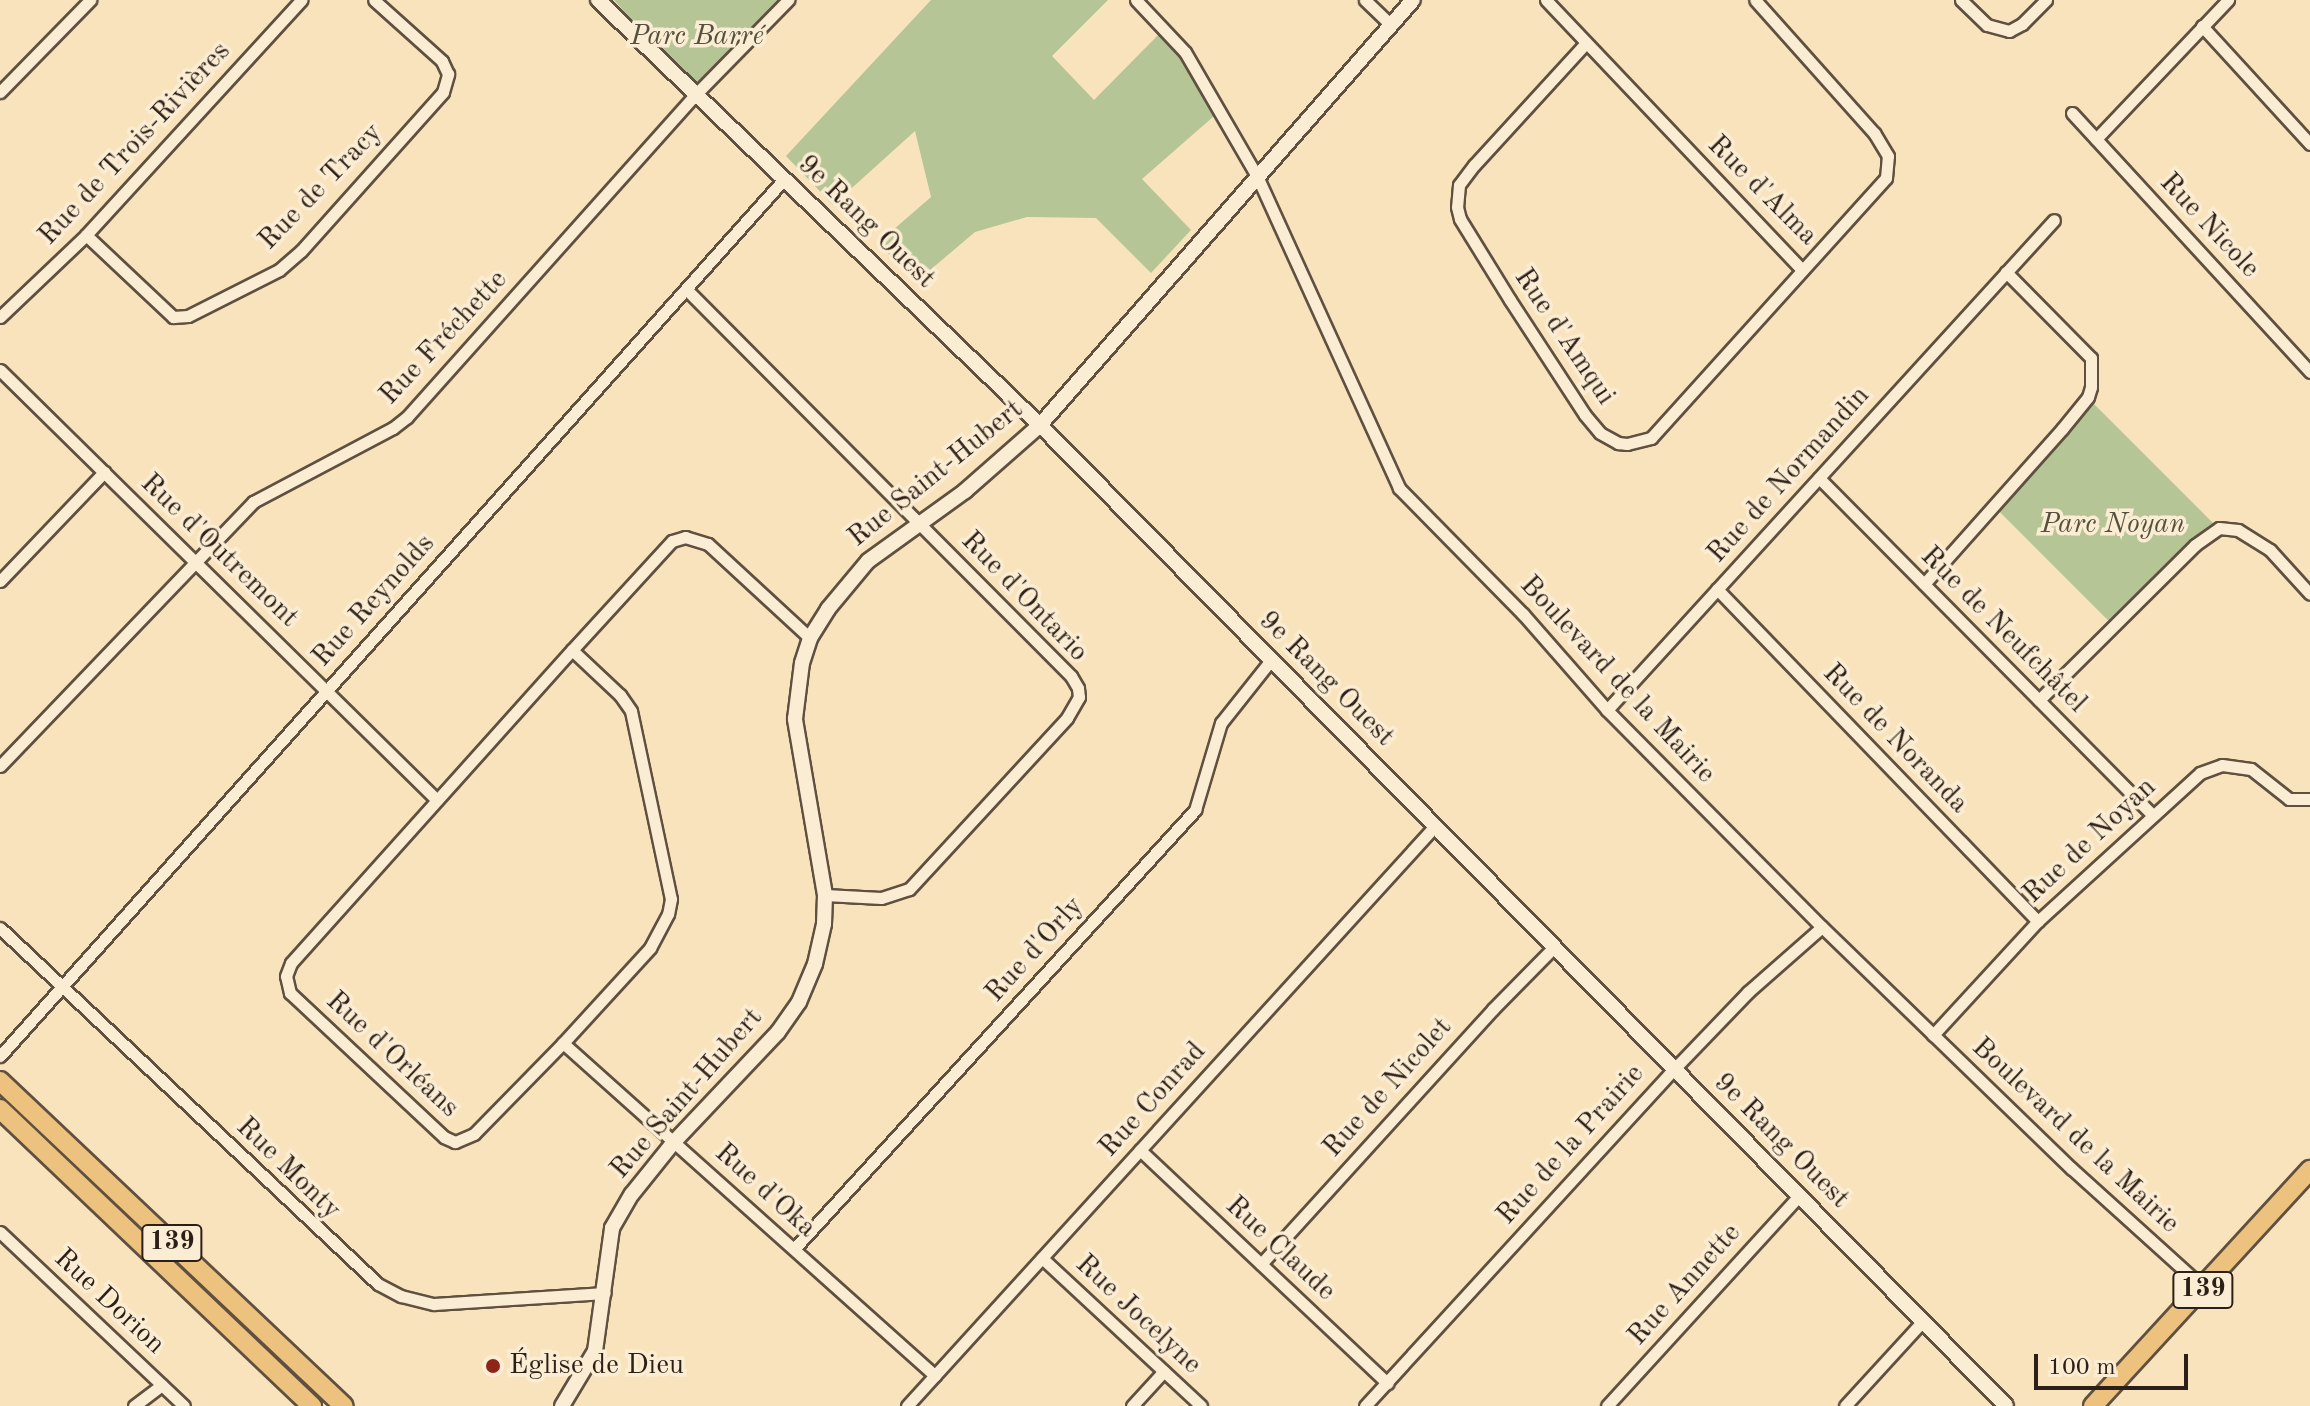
<!DOCTYPE html>
<meta charset="utf-8">
<style>
body{margin:0}
#map{position:relative;width:2310px;height:1406px;overflow:hidden;background:#f9e3bd;font-family:"Old Standard TT",serif}
div>[style]{position:absolute}
.green>*{inset:0;background:#b6c596;transform-origin:0 0}
.roads{filter:drop-shadow(2px 0 #5f5040) drop-shadow(-2px 0 #5f5040) drop-shadow(0 2px #5f5040) drop-shadow(0 -2px #5f5040)}
.minor>*{height:11px;margin:-5.5px;padding:0 5.5px;transform-origin:5.5px;border-radius:5.5px;background:#fbedd4}
.tertiary>*{height:14px;margin:-7px;padding:0 7px;transform-origin:7px;border-radius:7px;background:#fbedd4}
.primary>*{height:18px;margin:-9px;padding:0 9px;transform-origin:9px;border-radius:9px;background:#ecc27e}
.trunk>*{height:18px;margin:-9px;padding:0 9px;transform-origin:9px;border-radius:9px;background:#ecc27e}
.dots>*{width:22px;height:22px;translate:-50% -50%;box-sizing:border-box;border:4px solid #fbedd4;border-radius:50%}
span{translate:-50% -50%;white-space:nowrap;text-align:center;line-height:1.15;-webkit-text-stroke:7px #fbedd4;paint-order:stroke}
.shield-label span{padding:2px 6px;background:#fbedd4;border:2px solid;border-radius:6px;-webkit-text-stroke-width:0}
.shield-label{font-size:26px;color:#2c1f17;font-weight:700}
.park-label{font-size:28px;color:#55513d;font-style:italic}
.street-label{font-size:28px;color:#2c1f17}
.poi-label{font-size:28px;color:#2c1f17}
.left{translate:0 -50%;text-align:left}
.scale{position:absolute;left:2034px;top:1354px;width:154px;height:36px;box-sizing:border-box;border:4px solid #2c1f17;border-top:0;padding-left:10px;font-size:24px;line-height:28px;white-space:nowrap;color:#2c1f17;-webkit-text-stroke:6px #fbedd4;paint-order:stroke}
</style>
<div id="map">
<div class="green">
<i style="clip-path:polygon(614px 0,788px 0,696px 94px)"></i>
<i style="clip-path:polygon(931px 0,1108px 0,1052px 56px,1094px 100px,1164px 29px,1221px 110px,1142px 179px,1191px 230px,1151px 273px,1096px 218px,1027px 217px,975px 232px,916px 282px,878px 243px,931px 197px,915px 131px,833px 205px,786px 156px)"></i>
<i style="left:2092px;top:402px;width:177px;height:143px;rotate:45deg"></i>
</div>
<div class="roads">
<div class="minor">
<i style="left:1136px;top:0;width:71px;rotate:46.7deg"></i>
<i style="left:1185px;top:52px;width:143px;rotate:59.9deg"></i>
<i style="left:1257px;top:176px;width:343px;rotate:65.5deg"></i>
<i style="left:1399px;top:488px;width:177px;rotate:45.5deg"></i>
<i style="left:1523px;top:614px;width:128px;rotate:48.8deg"></i>
<i style="left:1607px;top:710px;width:305px;rotate:45.3deg"></i>
<i style="left:1822px;top:927px;width:347px;rotate:44.1deg"></i>
<i style="left:2071px;top:1168px;width:179px;rotate:42.1deg"></i>
<i style="left:1365px;top:0;width:36px;rotate:44deg"></i>
<i style="left:1546px;top:0;width:372px;rotate:46.5deg"></i>
<i style="left:1961px;top:0;width:36px;rotate:44deg"></i>
<i style="left:1987px;top:25px;width:23px;rotate:15deg"></i>
<i style="left:2009px;top:31px;width:15px;rotate:-28deg"></i>
<i style="left:2022px;top:24px;width:34px;rotate:-45deg"></i>
<i style="left:2202px;top:26px;width:160px;rotate:47.5deg"></i>
<i style="left:1585px;top:44px;width:164px;rotate:132.5deg"></i>
<i style="left:1474px;top:165px;width:25px;rotate:127deg"></i>
<i style="left:1459px;top:185px;width:22px;rotate:95deg"></i>
<i style="left:1457px;top:207px;width:12px;rotate:76deg"></i>
<i style="left:1460px;top:219px;width:95px;rotate:58.3deg"></i>
<i style="left:1510px;top:300px;width:137px;rotate:56.9deg"></i>
<i style="left:1585px;top:415px;width:23px;rotate:50deg"></i>
<i style="left:1600px;top:433px;width:21px;rotate:29deg"></i>
<i style="left:1618px;top:443px;width:9px;rotate:6deg"></i>
<i style="left:1627px;top:444px;width:25px;rotate:-14deg"></i>
<i style="left:1651px;top:438px;width:350px;rotate:-47.9deg"></i>
<i style="left:1886px;top:178px;width:22px;rotate:-85deg"></i>
<i style="left:1888px;top:156px;width:27px;rotate:-121deg"></i>
<i style="left:1874px;top:133px;width:178px;rotate:-131.8deg"></i>
<i style="left:0;top:92px;width:129px;rotate:-45.6deg"></i>
<i style="left:2072px;top:113px;width:352px;rotate:47.4deg"></i>
<i style="left:2096px;top:139px;width:192px;rotate:-46.5deg"></i>
<i style="left:86px;top:235px;width:120px;rotate:43.3deg"></i>
<i style="left:173px;top:317px;width:15px;rotate:-4deg"></i>
<i style="left:188px;top:316px;width:102px;rotate:-26.8deg"></i>
<i style="left:279px;top:270px;width:29px;rotate:-41deg"></i>
<i style="left:301px;top:251px;width:213px;rotate:-48.2deg"></i>
<i style="left:443px;top:92px;width:19px;rotate:-74deg"></i>
<i style="left:448px;top:74px;width:14px;rotate:-115deg"></i>
<i style="left:442px;top:61px;width:91px;rotate:-138.1deg"></i>
<i style="left:686px;top:289px;width:546px;rotate:45.15deg"></i>
<i style="left:1071px;top:676px;width:14px;rotate:60deg"></i>
<i style="left:1078px;top:688px;width:9px;rotate:84deg"></i>
<i style="left:1079px;top:697px;width:24px;rotate:120deg"></i>
<i style="left:1067px;top:718px;width:233px;rotate:132.7deg"></i>
<i style="left:909px;top:889px;width:29px;rotate:162deg"></i>
<i style="left:881px;top:898px;width:56px;rotate:-176.9deg"></i>
<i style="left:0;top:317px;width:119px;rotate:-43.6deg"></i>
<i style="left:86px;top:235px;width:319px;rotate:-47.5deg"></i>
<i style="left:0;top:370px;width:613px;rotate:44.54deg"></i>
<i style="left:1819px;top:478px;width:474px;rotate:45.3deg"></i>
<i style="left:0;top:581px;width:151px;rotate:-46.3deg"></i>
<i style="left:1924px;top:584px;width:208px;rotate:-48.3deg"></i>
<i style="left:2062px;top:429px;width:41px;rotate:-50.9deg"></i>
<i style="left:2088px;top:397px;width:10px;rotate:-73deg"></i>
<i style="left:2091px;top:387px;width:29px;rotate:-90deg"></i>
<i style="left:2091px;top:358px;width:121px;rotate:-134.7deg"></i>
<i style="left:1717px;top:589px;width:462px;rotate:46deg"></i>
<i style="left:572px;top:650px;width:66px;rotate:43.2deg"></i>
<i style="left:620px;top:695px;width:19px;rotate:55deg"></i>
<i style="left:631px;top:711px;width:192px;rotate:78deg"></i>
<i style="left:671px;top:899px;width:15px;rotate:101deg"></i>
<i style="left:668px;top:914px;width:38px;rotate:118deg"></i>
<i style="left:650px;top:948px;width:129px;rotate:132.5deg"></i>
<i style="left:563px;top:1043px;width:127px;rotate:134.4deg"></i>
<i style="left:474px;top:1134px;width:21px;rotate:157deg"></i>
<i style="left:455px;top:1142px;width:12px;rotate:-156deg"></i>
<i style="left:444px;top:1137px;width:211px;rotate:-136.9deg"></i>
<i style="left:290px;top:993px;width:17px;rotate:-103deg"></i>
<i style="left:286px;top:976px;width:14px;rotate:-69deg"></i>
<i style="left:291px;top:963px;width:421px;rotate:-48.1deg"></i>
<i style="left:572px;top:650px;width:148px;rotate:-47.5deg"></i>
<i style="left:672px;top:541px;width:14px;rotate:-17deg"></i>
<i style="left:685px;top:537px;width:24px;rotate:17deg"></i>
<i style="left:708px;top:544px;width:139px;rotate:42.7deg"></i>
<i style="left:2039px;top:700px;width:220px;rotate:-44.8deg"></i>
<i style="left:2195px;top:545px;width:29px;rotate:-35deg"></i>
<i style="left:2219px;top:528px;width:19px;rotate:6deg"></i>
<i style="left:2238px;top:530px;width:38px;rotate:32deg"></i>
<i style="left:2270px;top:550px;width:59px;rotate:47.7deg"></i>
<i style="left:1607px;top:710px;width:663px;rotate:-47.63deg"></i>
<i style="left:0;top:766px;width:366px;rotate:-46.2deg"></i>
<i style="left:253px;top:502px;width:158px;rotate:-27.9deg"></i>
<i style="left:393px;top:428px;width:18px;rotate:-38deg"></i>
<i style="left:407px;top:417px;width:433px;rotate:-48.2deg"></i>
<i style="left:696px;top:94px;width:132px;rotate:-45.6deg"></i>
<i style="left:0;top:928px;width:519px;rotate:43.28deg"></i>
<i style="left:378px;top:1284px;width:26px;rotate:28deg"></i>
<i style="left:401px;top:1296px;width:34px;rotate:14deg"></i>
<i style="left:434px;top:1304px;width:171px;rotate:-3.7deg"></i>
<i style="left:1933px;top:1035px;width:155px;rotate:-47.4deg"></i>
<i style="left:2038px;top:921px;width:219px;rotate:-42.4deg"></i>
<i style="left:2200px;top:773px;width:23px;rotate:-20deg"></i>
<i style="left:2222px;top:765px;width:29px;rotate:8deg"></i>
<i style="left:2251px;top:769px;width:48px;rotate:38.3deg"></i>
<i style="left:2289px;top:799px;width:21px"></i>
<i style="left:563px;top:1043px;width:499px;rotate:41.8deg"></i>
<i style="left:0;top:1056px;width:1176px;rotate:-48.2deg"></i>
<i style="left:1140px;top:1150px;width:340px;rotate:43.3deg"></i>
<i style="left:0;top:1232px;width:253px;rotate:43.4deg"></i>
<i style="left:794px;top:1249px;width:595px;rotate:-47.59deg"></i>
<i style="left:1195px;top:810px;width:91px;rotate:-73.4deg"></i>
<i style="left:1221px;top:723px;width:80px;rotate:-51.6deg"></i>
<i style="left:1042px;top:1258px;width:217px;rotate:42.9deg"></i>
<i style="left:1261px;top:1264px;width:345px;rotate:-47.7deg"></i>
<i style="left:1493px;top:1009px;width:87px;rotate:-45.5deg"></i>
<i style="left:134px;top:1406px;width:35px;rotate:-37deg"></i>
<i style="left:907px;top:1406px;width:784px;rotate:-47.69deg"></i>
<i style="left:1132px;top:1406px;width:47px;rotate:-47.6deg"></i>
<i style="left:1365px;top:1406px;width:457px;rotate:-47.5deg"></i>
<i style="left:1674px;top:1069px;width:107px;rotate:-46.1deg"></i>
<i style="left:1748px;top:992px;width:98px;rotate:-41.3deg"></i>
<i style="left:1607px;top:1406px;width:285px;rotate:-47.6deg"></i>
<i style="left:1845px;top:1406px;width:115px;rotate:-47.5deg"></i>
</div>
<div class="tertiary">
<i style="left:598px;top:0;width:622px;rotate:43.89deg"></i>
<i style="left:1046px;top:431px;width:1368px;rotate:45.44deg"></i>
<i style="left:562px;top:1406px;width:64px;rotate:-59deg"></i>
<i style="left:595px;top:1351px;width:124px;rotate:-82.1deg"></i>
<i style="left:612px;top:1228px;width:39px;rotate:-60deg"></i>
<i style="left:632px;top:1194px;width:65px;rotate:-51.2deg"></i>
<i style="left:673px;top:1143px;width:153px;rotate:-46.6deg"></i>
<i style="left:778px;top:1032px;width:37px;rotate:-55deg"></i>
<i style="left:799px;top:1002px;width:41px;rotate:-67.2deg"></i>
<i style="left:815px;top:964px;width:41px;rotate:-77.3deg"></i>
<i style="left:824px;top:924px;width:29px;rotate:-88deg"></i>
<i style="left:825px;top:895px;width:179px;rotate:-99.7deg"></i>
<i style="left:795px;top:719px;width:56px;rotate:-82.9deg"></i>
<i style="left:802px;top:663px;width:26px;rotate:-72deg"></i>
<i style="left:810px;top:638px;width:34px;rotate:-58deg"></i>
<i style="left:828px;top:609px;width:62px;rotate:-50.2deg"></i>
<i style="left:868px;top:561px;width:120px;rotate:-35.8deg"></i>
<i style="left:965px;top:491px;width:100px;rotate:-41.3deg"></i>
<i style="left:1040px;top:425px;width:565px;rotate:-48.73deg"></i>
</div>
<div class="primary">
<i style="left:2093px;top:1406px;width:321px;rotate:-47.4deg"></i>
</div>
<div class="trunk">
<i style="left:0;top:1081px;width:473px;rotate:43.4deg"></i>
<i style="left:0;top:1109px;width:431px;rotate:43.6deg"></i>
</div>
</div>
<div class="dots">
<i style="left:493px;top:1366px;background:#8f2418"></i>
</div>
<div class="shield-label">
<span style="left:172px;top:1243px">139</span>
<span style="left:2203px;top:1290px">139</span>
</div>
<div class="park-label">
<span style="left:697px;top:37px">Parc Barré</span>
<span style="left:2113px;top:525px">Parc Noyan</span>
</div>
<div class="street-label">
<span style="left:135px;top:144px;rotate:-47deg">Rue de Trois-Rivières</span>
<span style="left:321px;top:187px;rotate:-46deg">Rue de Tracy</span>
<span style="left:1762px;top:191px;rotate:45deg">Rue d'Alma</span>
<span style="left:866px;top:222px;rotate:44deg">9e Rang Ouest</span>
<span style="left:2209px;top:226px;rotate:47deg">Rue Nicole</span>
<span style="left:1564px;top:337px;rotate:56deg">Rue d'Amqui</span>
<span style="left:444px;top:338px;rotate:-47deg">Rue Fréchette</span>
<span style="left:936px;top:474px;rotate:-39deg">Rue Saint-Hubert</span>
<span style="left:1789px;top:475px;rotate:-48deg">Rue de Normandin</span>
<span style="left:219px;top:551px;rotate:44deg">Rue d'Outremont</span>
<span style="left:1024px;top:597px;rotate:46deg">Rue d'Ontario</span>
<span style="left:374px;top:601px;rotate:-48deg">Rue Reynolds</span>
<span style="left:2003px;top:630px;rotate:45deg">Rue de Neufchâtel</span>
<span style="left:1326px;top:679px;rotate:45deg">9e Rang Ouest</span>
<span style="left:1617px;top:680px;rotate:47deg">Boulevard de la Mairie</span>
<span style="left:1895px;top:739px;rotate:46deg">Rue de Noranda</span>
<span style="left:2090px;top:841px;rotate:-43deg">Rue de Noyan</span>
<span style="left:1035px;top:950px;rotate:-48deg">Rue d'Orly</span>
<span style="left:392px;top:1055px;rotate:43deg">Rue d'Orléans</span>
<span style="left:1388px;top:1088px;rotate:-48deg">Rue de Nicolet</span>
<span style="left:687px;top:1094px;rotate:-49deg">Rue Saint-Hubert</span>
<span style="left:1153px;top:1100px;rotate:-48deg">Rue Conrad</span>
<span style="left:2075px;top:1136px;rotate:43deg">Boulevard de la Mairie</span>
<span style="left:1781px;top:1141px;rotate:45deg">9e Rang Ouest</span>
<span style="left:1571px;top:1145px;rotate:-48deg">Rue de la Prairie</span>
<span style="left:288px;top:1169px;rotate:44deg">Rue Monty</span>
<span style="left:765px;top:1191px;rotate:42deg">Rue d'Oka</span>
<span style="left:1280px;top:1249px;rotate:43deg">Rue Claude</span>
<span style="left:1685px;top:1285px;rotate:-48deg">Rue Annette</span>
<span style="left:109px;top:1302px;rotate:43deg">Rue Dorion</span>
<span style="left:1138px;top:1315px;rotate:43deg">Rue Jocelyne</span>
</div>
<div class="poi-label">
<span class="left" style="left:509px;top:1366px">Église de Dieu</span>
</div>
<div class="scale">100 m</div>
</div>
